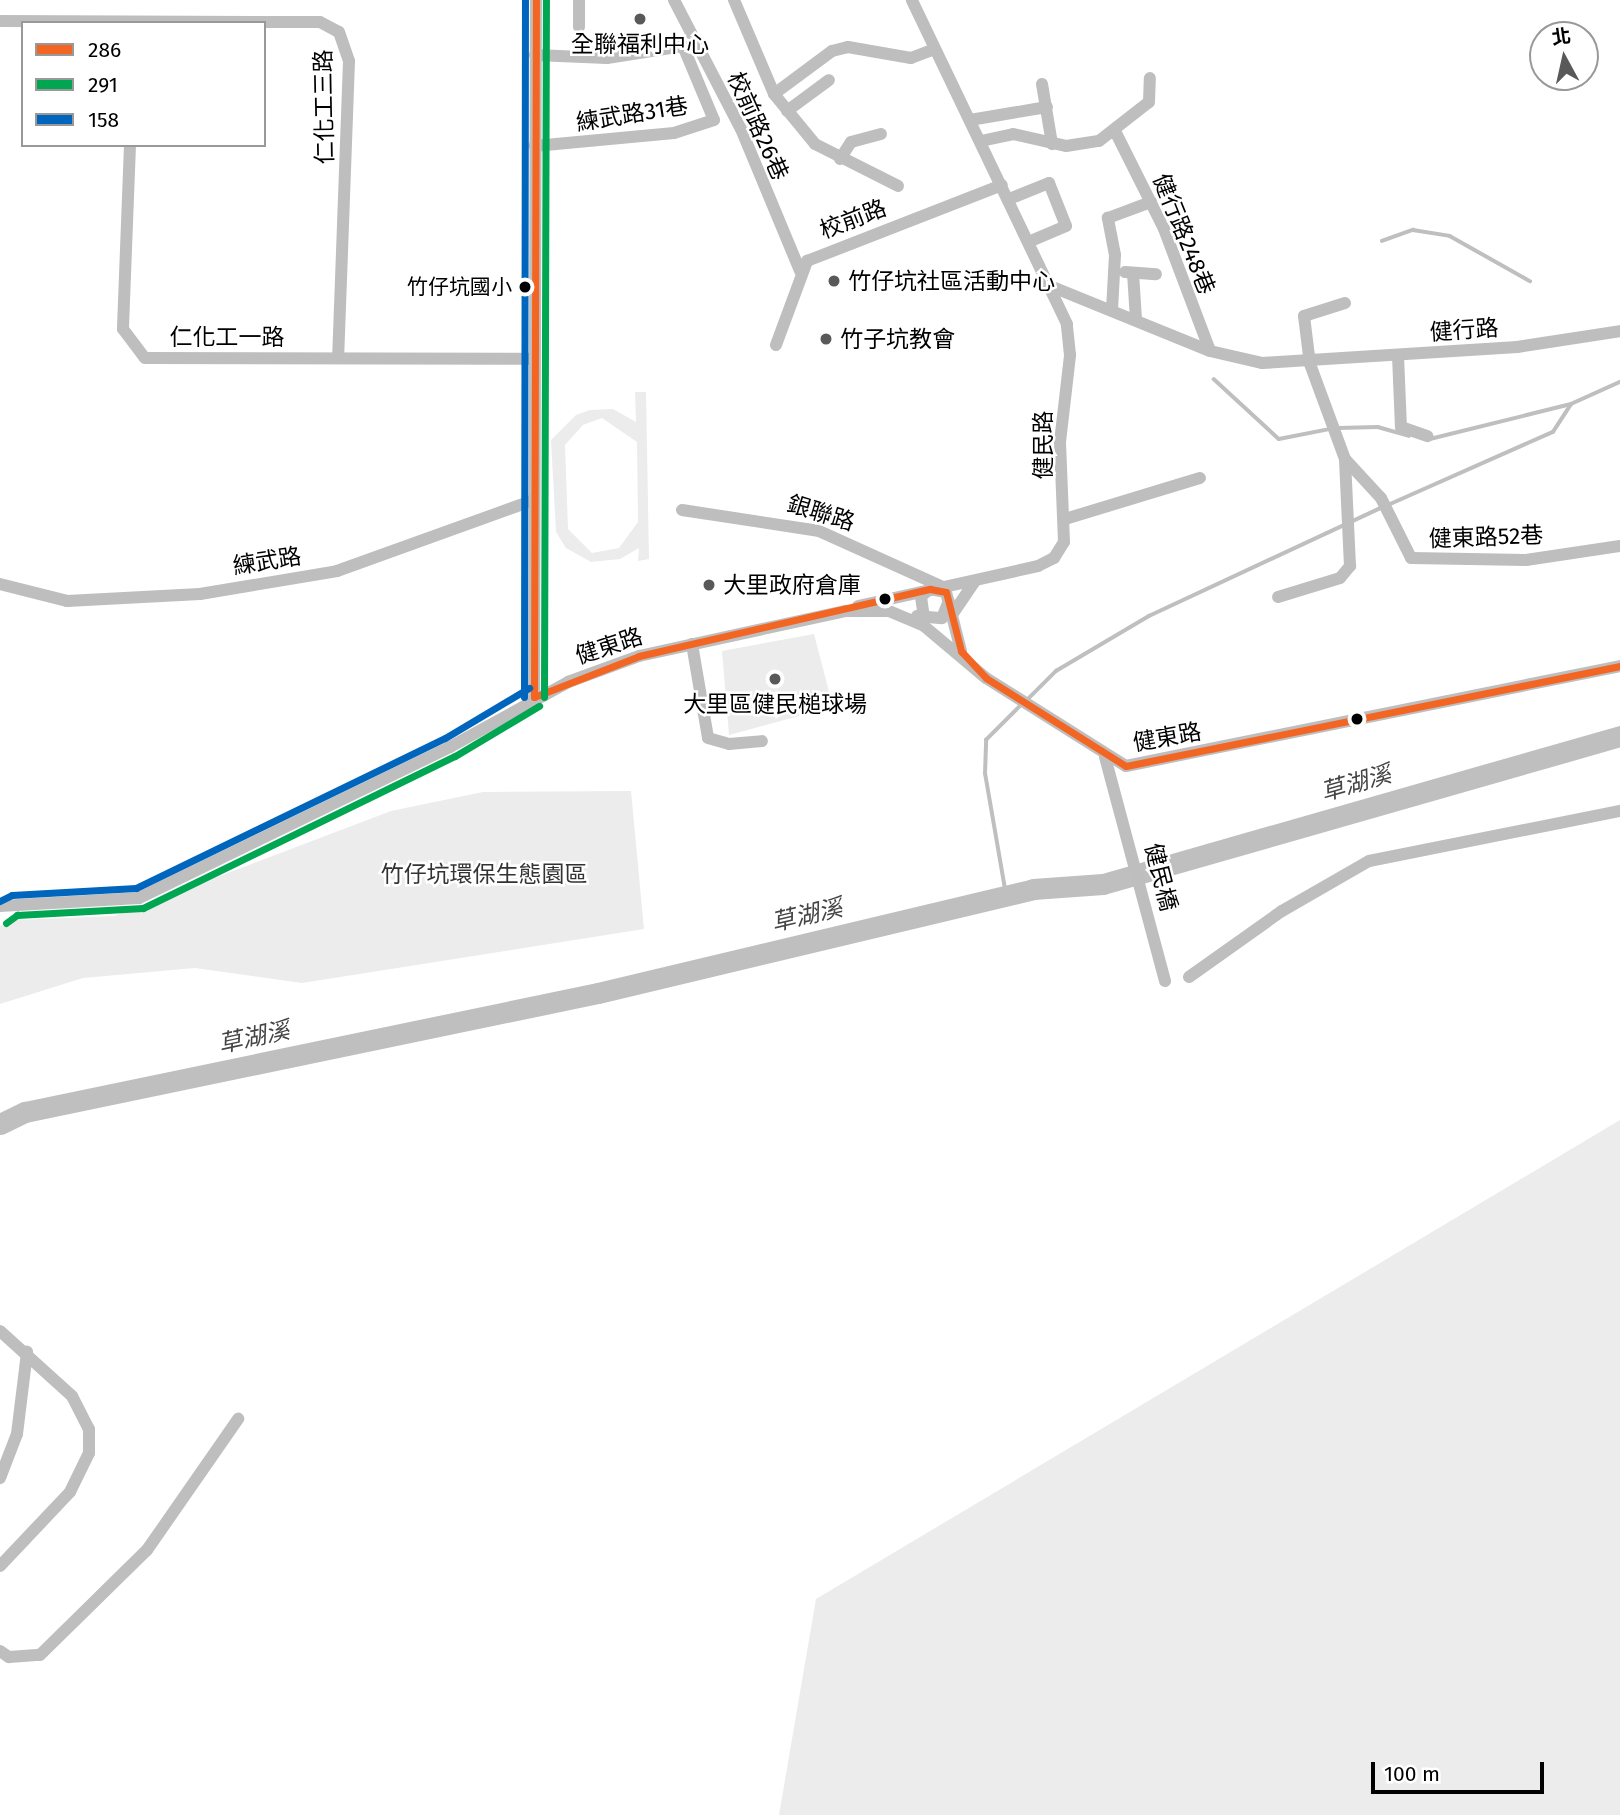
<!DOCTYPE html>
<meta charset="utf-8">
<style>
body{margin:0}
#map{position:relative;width:1620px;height:1815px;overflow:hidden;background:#fff;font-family:"Fira Sans","Noto Sans TC",sans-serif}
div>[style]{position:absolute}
.green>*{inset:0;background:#ececec}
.stream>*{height:3.5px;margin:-1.75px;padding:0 1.75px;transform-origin:1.75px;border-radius:1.75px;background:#bfbfbf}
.river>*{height:21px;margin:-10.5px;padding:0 10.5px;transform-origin:10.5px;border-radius:10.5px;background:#bfbfbf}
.minor>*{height:12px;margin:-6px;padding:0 6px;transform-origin:6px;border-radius:6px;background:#bebebe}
.bus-1>*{height:7px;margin:-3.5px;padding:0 3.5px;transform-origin:3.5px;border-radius:3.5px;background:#f26522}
.bus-2>*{height:7px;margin:-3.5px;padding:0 3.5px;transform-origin:3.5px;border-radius:3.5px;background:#00a651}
.bus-3>*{height:7px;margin:-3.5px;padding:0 3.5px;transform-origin:3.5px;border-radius:3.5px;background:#0065bd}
.dots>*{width:19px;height:19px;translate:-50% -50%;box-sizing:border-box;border:4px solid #fff;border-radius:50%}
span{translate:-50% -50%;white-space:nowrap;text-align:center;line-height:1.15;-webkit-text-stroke:5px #fff;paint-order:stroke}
.bus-label{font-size:21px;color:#000}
.right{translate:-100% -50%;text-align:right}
.poi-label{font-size:23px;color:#000}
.left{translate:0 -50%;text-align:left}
.street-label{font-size:23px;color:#000}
.park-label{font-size:23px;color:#333}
.water-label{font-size:24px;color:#444;font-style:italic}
.legend{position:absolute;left:21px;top:21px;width:245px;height:126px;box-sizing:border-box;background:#fff;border:2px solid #999;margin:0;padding:9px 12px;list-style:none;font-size:21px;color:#000}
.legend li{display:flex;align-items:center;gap:14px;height:35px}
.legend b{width:35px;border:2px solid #999}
.north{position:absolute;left:1529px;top:21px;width:70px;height:70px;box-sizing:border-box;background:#fff;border:2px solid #999;border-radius:50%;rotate:352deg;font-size:19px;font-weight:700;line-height:28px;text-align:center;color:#000}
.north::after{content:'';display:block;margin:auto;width:24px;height:32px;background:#595959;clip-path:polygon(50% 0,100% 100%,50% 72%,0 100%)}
.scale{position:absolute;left:1371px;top:1762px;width:173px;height:32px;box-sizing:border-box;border:4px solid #000;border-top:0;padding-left:9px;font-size:21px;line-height:24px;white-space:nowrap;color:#000;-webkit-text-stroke:5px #fff;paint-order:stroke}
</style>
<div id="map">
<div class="green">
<i style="clip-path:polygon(evenodd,635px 392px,646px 392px,649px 559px,638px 561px,639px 548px,620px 559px,591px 562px,566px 548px,556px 532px,551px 440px,576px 415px,590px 410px,613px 409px,636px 422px,635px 392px,602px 418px,637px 442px,638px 522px,619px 548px,592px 553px,568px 529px,565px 445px,583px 425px,602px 418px)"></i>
<i style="clip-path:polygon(814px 634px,833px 707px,729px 735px,722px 651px)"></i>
<i style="clip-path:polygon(631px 791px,644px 929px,302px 983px,195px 968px,83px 978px,0 1004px,0 926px,17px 920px,114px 916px,391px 811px,483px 792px)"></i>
<i style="clip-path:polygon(1620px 1120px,1620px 1815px,779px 1815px,816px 1599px)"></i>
</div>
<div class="stream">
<i style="left:1382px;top:241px;width:33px;rotate:-20deg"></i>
<i style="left:1413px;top:230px;width:37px;rotate:9deg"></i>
<i style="left:1450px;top:236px;width:92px;rotate:29.4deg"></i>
<i style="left:1214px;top:379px;width:88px;rotate:42.7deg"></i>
<i style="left:1279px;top:439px;width:52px;rotate:-11.1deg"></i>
<i style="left:1338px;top:428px;width:40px;rotate:-1.4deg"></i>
<i style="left:1378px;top:427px;width:32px;rotate:16deg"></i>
<i style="left:1430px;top:439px;width:145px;rotate:-13.9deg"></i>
<i style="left:1388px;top:505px;width:180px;rotate:-23.9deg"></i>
<i style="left:1553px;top:432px;width:33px;rotate:-57deg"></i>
<i style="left:1571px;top:404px;width:54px;rotate:-24.2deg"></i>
<i style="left:1027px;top:700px;width:41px;rotate:-45deg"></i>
<i style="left:1056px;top:671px;width:108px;rotate:-30.6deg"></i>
<i style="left:1149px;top:616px;width:256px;rotate:-25deg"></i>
<i style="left:1006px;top:895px;width:123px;rotate:-99.8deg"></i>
<i style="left:985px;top:774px;width:34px;rotate:-88deg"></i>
<i style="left:986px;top:740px;width:49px;rotate:-45deg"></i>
</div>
<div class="river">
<i style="left:0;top:1124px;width:28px;rotate:-26deg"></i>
<i style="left:25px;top:1112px;width:585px;rotate:-11.73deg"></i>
<i style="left:598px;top:993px;width:447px;rotate:-13.4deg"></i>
<i style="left:1033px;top:889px;width:70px;rotate:-4.1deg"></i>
<i style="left:1103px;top:884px;width:538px;rotate:-15.97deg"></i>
</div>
<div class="minor">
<i style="left:579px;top:0;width:27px;rotate:90deg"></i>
<i style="left:674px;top:0;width:145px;rotate:62.6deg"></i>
<i style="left:741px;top:129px;width:154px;rotate:67.4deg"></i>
<i style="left:734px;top:0;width:102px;rotate:66.9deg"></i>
<i style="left:774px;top:94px;width:65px;rotate:50.6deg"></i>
<i style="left:815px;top:144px;width:93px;rotate:26.8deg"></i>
<i style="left:0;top:21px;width:320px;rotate:0.2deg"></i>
<i style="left:320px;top:22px;width:21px;rotate:28deg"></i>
<i style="left:339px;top:32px;width:31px;rotate:71deg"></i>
<i style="left:349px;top:61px;width:297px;rotate:92.1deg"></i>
<i style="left:535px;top:55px;width:72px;rotate:2.4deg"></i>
<i style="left:607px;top:58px;width:77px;rotate:-9deg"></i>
<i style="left:683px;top:46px;width:80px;rotate:67.3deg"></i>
<i style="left:714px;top:120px;width:42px;rotate:162deg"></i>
<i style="left:674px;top:133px;width:140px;rotate:174.7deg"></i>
<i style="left:1042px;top:84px;width:61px;rotate:80.5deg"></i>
<i style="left:774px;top:94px;width:72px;rotate:-36.6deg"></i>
<i style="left:832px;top:51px;width:16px;rotate:-14deg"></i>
<i style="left:848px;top:47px;width:64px;rotate:9.9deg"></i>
<i style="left:911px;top:58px;width:25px;rotate:-21deg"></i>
<i style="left:787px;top:111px;width:52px;rotate:-36.4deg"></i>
<i style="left:970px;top:120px;width:78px;rotate:-9.6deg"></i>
<i style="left:1116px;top:133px;width:107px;rotate:63.4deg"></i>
<i style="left:1164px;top:229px;width:130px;rotate:69.3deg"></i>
<i style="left:981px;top:141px;width:33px;rotate:-12deg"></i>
<i style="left:1013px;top:134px;width:54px;rotate:12.8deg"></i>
<i style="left:1066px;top:146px;width:33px;rotate:-9deg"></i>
<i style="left:1099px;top:141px;width:63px;rotate:-38deg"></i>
<i style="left:1149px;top:102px;width:24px;rotate:-88deg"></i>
<i style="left:130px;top:145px;width:184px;rotate:92.2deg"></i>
<i style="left:123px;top:329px;width:36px;rotate:53deg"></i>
<i style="left:145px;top:358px;width:386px;rotate:0.1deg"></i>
<i style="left:840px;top:159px;width:20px;rotate:-57deg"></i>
<i style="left:851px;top:142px;width:31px;rotate:-15deg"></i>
<i style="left:1009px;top:199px;width:43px;rotate:-21.8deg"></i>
<i style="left:1049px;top:183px;width:46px;rotate:68.4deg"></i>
<i style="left:1066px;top:226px;width:39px;rotate:157deg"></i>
<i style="left:1125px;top:272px;width:31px;rotate:4deg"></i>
<i style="left:1133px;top:273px;width:47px;rotate:86.3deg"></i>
<i style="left:1055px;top:288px;width:167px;rotate:22.1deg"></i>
<i style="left:1210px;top:351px;width:53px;rotate:13deg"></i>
<i style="left:1262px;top:363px;width:256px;rotate:-3.6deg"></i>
<i style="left:1517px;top:347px;width:104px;rotate:-8.8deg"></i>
<i style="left:1345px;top:303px;width:43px;rotate:162.4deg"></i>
<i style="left:1304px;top:316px;width:48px;rotate:82.9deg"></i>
<i style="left:1310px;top:364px;width:101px;rotate:69.8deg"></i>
<i style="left:1345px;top:459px;width:53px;rotate:47.3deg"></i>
<i style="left:1381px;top:498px;width:67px;rotate:63.4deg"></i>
<i style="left:1411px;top:558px;width:115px;rotate:1deg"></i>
<i style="left:1526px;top:560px;width:95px;rotate:-8.5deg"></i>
<i style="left:1112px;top:310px;width:55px;rotate:-86.9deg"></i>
<i style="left:1115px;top:255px;width:38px;rotate:-101deg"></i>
<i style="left:1108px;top:218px;width:46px;rotate:-20.4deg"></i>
<i style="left:776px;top:345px;width:90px;rotate:-69.7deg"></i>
<i style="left:807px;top:261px;width:209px;rotate:-21.3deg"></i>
<i style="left:1398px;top:356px;width:71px;rotate:87.6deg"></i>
<i style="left:1401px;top:427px;width:28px;rotate:19deg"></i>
<i style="left:682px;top:510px;width:139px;rotate:8.7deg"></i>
<i style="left:819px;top:531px;width:134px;rotate:24.3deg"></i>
<i style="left:1065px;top:519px;width:141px;rotate:-16.9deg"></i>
<i style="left:0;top:584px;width:69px;rotate:14.2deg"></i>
<i style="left:67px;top:601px;width:133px;rotate:-3deg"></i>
<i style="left:200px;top:594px;width:139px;rotate:-9.5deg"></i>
<i style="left:337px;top:571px;width:206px;rotate:-19.8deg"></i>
<i style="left:1278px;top:597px;width:65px;rotate:-17deg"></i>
<i style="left:1340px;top:578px;width:16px;rotate:-50deg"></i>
<i style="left:1350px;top:566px;width:107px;rotate:-92.7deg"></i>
<i style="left:858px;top:606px;width:184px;rotate:-12.5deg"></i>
<i style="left:1038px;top:566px;width:18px;rotate:-27deg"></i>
<i style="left:1054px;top:558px;width:19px;rotate:-58deg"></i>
<i style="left:1064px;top:542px;width:100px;rotate:-92.3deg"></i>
<i style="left:1060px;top:442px;width:88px;rotate:-83.4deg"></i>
<i style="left:1070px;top:355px;width:31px;rotate:-96deg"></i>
<i style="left:1067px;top:324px;width:359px;rotate:-115.6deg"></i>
<i style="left:954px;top:612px;width:37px;rotate:-56deg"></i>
<i style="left:917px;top:616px;width:25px;rotate:5deg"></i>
<i style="left:942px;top:618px;width:18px;rotate:-68deg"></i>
<i style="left:924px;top:618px;width:22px;rotate:-98deg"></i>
<i style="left:921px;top:596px;width:11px;rotate:-38deg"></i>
<i style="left:930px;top:589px;width:16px;rotate:11deg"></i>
<i style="left:946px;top:592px;width:61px;rotate:75.7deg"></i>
<i style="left:692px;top:644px;width:95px;rotate:80.3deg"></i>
<i style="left:708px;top:738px;width:22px;rotate:16deg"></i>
<i style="left:729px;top:744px;width:33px;rotate:-5deg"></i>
<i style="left:534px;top:697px;width:697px;rotate:-89.84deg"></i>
<i style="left:1105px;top:757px;width:232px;rotate:75deg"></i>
<i style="left:0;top:906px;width:139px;rotate:-3.3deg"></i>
<i style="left:139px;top:898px;width:346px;rotate:-25.9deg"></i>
<i style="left:450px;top:747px;width:135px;rotate:-28.8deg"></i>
<i style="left:568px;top:682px;width:76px;rotate:-20.1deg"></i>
<i style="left:639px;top:656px;width:212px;rotate:-12.3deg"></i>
<i style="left:846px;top:611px;width:43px"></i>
<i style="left:889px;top:611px;width:38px;rotate:23deg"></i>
<i style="left:924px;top:626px;width:81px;rotate:40deg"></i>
<i style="left:986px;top:678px;width:165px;rotate:32.2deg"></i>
<i style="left:1126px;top:766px;width:504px;rotate:-11.44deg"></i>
<i style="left:1189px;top:977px;width:114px;rotate:-35.4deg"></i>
<i style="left:1282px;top:911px;width:100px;rotate:-29.9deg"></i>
<i style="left:1369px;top:861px;width:256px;rotate:-11.3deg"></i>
<i style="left:0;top:1331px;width:97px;rotate:42.1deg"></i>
<i style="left:72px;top:1396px;width:37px;rotate:63deg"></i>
<i style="left:89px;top:1429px;width:24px;rotate:90deg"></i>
<i style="left:89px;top:1453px;width:43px;rotate:116deg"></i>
<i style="left:70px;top:1492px;width:102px;rotate:133.4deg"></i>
<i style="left:0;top:1478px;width:47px;rotate:-68.9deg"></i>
<i style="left:17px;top:1434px;width:83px;rotate:-83deg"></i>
<i style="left:0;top:1651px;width:11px;rotate:34deg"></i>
<i style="left:9px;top:1657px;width:31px;rotate:-4deg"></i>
<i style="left:40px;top:1655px;width:150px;rotate:-44.5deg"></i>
<i style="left:147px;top:1550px;width:160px;rotate:-55.2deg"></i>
</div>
<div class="bus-1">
<i style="left:534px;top:697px;width:113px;rotate:-21.3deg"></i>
<i style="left:639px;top:656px;width:299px;rotate:-13deg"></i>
<i style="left:930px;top:589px;width:16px;rotate:11deg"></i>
<i style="left:946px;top:592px;width:61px;rotate:75.7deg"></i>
<i style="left:961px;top:651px;width:37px;rotate:47deg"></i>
<i style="left:986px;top:678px;width:165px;rotate:32.2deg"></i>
<i style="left:1126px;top:766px;width:504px;rotate:-11.44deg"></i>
<i style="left:534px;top:697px;width:697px;rotate:-89.84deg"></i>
</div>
<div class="bus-2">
<i style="left:544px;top:697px;width:697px;rotate:-89.84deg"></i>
<i style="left:6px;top:923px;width:14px;rotate:-36deg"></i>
<i style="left:17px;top:915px;width:126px;rotate:-3.2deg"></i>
<i style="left:143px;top:908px;width:347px;rotate:-26deg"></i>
<i style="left:455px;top:756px;width:98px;rotate:-30.8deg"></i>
</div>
<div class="bus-3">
<i style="left:524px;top:697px;width:697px;rotate:-89.92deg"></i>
<i style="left:0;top:901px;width:13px;rotate:-27deg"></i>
<i style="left:12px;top:895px;width:124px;rotate:-3.2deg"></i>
<i style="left:136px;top:888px;width:343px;rotate:-25.9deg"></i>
<i style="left:445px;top:738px;width:98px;rotate:-30.8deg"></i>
</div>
<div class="dots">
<i style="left:640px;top:19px;background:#595959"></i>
<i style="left:834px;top:281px;background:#595959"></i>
<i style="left:525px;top:287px;background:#000"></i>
<i style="left:826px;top:339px;background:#595959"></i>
<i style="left:709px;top:585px;background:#595959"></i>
<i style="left:885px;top:599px;background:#000"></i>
<i style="left:775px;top:679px;background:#595959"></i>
<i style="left:1357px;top:719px;background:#000"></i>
</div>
<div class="bus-label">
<span class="right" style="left:512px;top:287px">竹仔坑國小</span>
</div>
<div class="poi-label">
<span style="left:640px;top:44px">全聯福利中心</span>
<span class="left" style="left:848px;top:281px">竹仔坑社區活動中心</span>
<span class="left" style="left:840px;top:339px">竹子坑教會</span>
<span class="left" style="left:723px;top:585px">大里政府倉庫</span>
<span style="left:775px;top:704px">大里區健民槌球場</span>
</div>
<div class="street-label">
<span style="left:324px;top:107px;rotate:-91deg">仁化工三路</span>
<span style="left:632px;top:114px;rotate:-9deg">練武路31巷</span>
<span style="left:758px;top:126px;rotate:66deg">校前路26巷</span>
<span style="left:853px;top:219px;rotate:-21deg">校前路</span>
<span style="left:1184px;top:234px;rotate:68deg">健行路248巷</span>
<span style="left:1464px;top:330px;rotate:-4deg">健行路</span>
<span style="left:227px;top:337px">仁化工一路</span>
<span style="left:1043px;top:445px;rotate:-90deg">健民路</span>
<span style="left:821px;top:513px;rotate:17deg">銀聯路</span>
<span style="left:1486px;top:537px;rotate:-2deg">健東路52巷</span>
<span style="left:267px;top:561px;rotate:-9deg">練武路</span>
<span style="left:609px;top:646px;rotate:-18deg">健東路</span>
<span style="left:1167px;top:737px;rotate:-10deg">健東路</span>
<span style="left:1161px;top:877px;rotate:76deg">健民橋</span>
</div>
<div class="park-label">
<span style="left:484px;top:874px">竹仔坑環保生態園區</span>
</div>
<div class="water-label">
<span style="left:1356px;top:784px;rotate:-16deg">草湖溪</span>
<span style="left:807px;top:916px;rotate:-13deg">草湖溪</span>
<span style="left:254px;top:1038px;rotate:-12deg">草湖溪</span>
</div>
<ul class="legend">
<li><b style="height:9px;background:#f26522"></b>286</li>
<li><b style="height:9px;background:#00a651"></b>291</li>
<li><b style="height:9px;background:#0065bd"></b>158</li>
</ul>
<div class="north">北</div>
<div class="scale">100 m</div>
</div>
